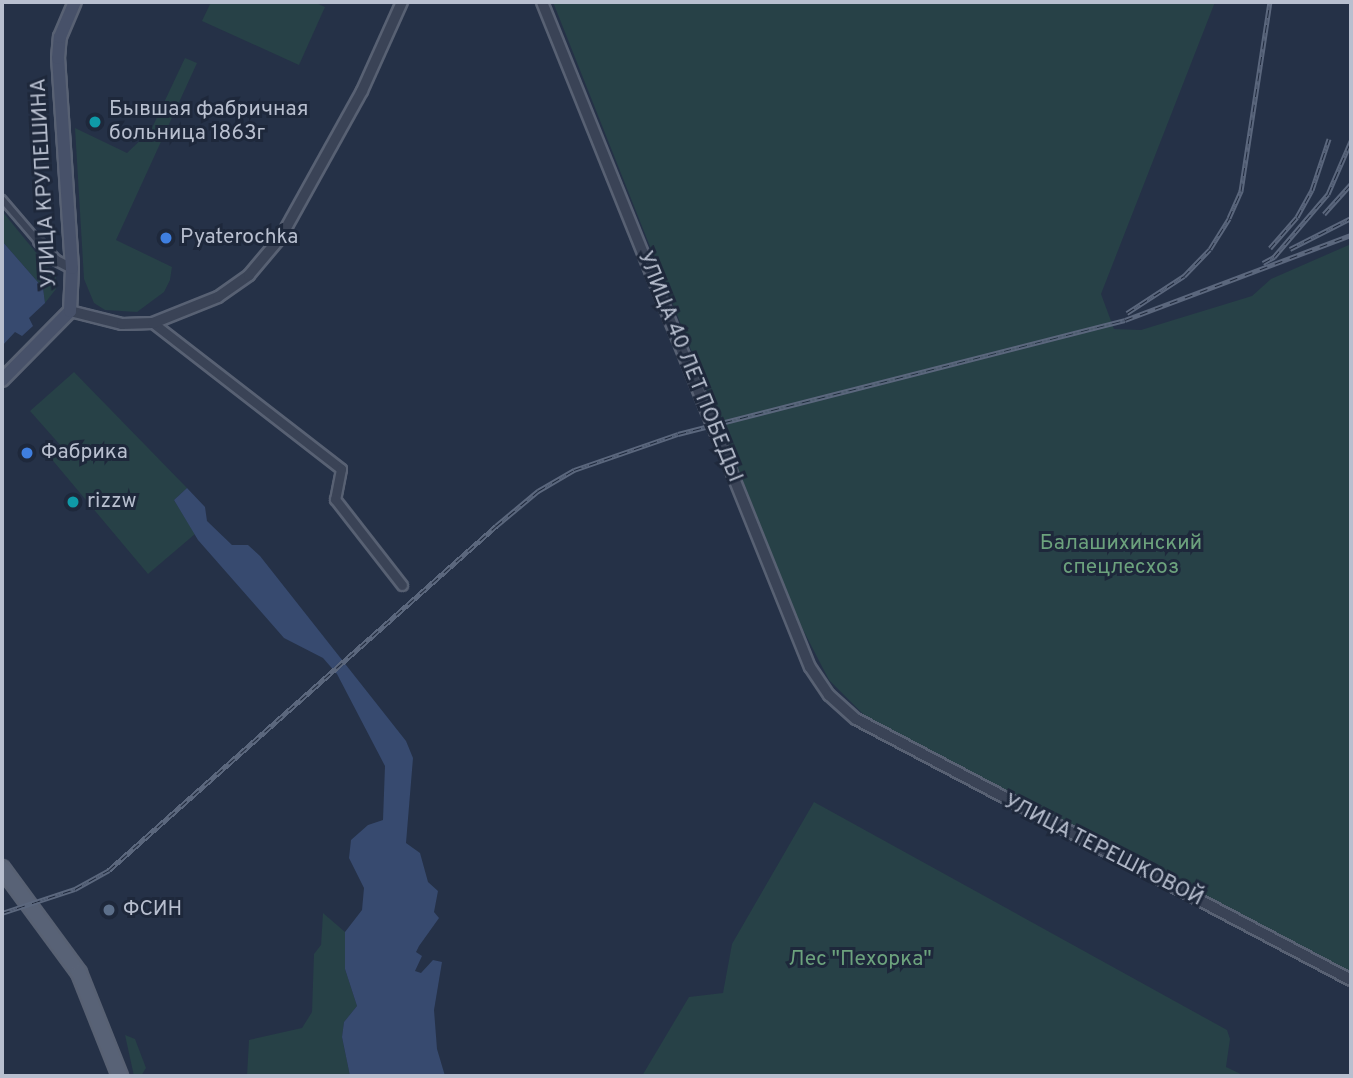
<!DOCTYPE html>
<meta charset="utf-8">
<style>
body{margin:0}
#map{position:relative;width:1353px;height:1078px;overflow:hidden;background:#253147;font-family:Overpass,sans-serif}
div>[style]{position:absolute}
.green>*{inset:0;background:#274147}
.water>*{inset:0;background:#374a6f}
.roads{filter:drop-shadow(2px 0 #586173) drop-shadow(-2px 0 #586173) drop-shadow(0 2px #586173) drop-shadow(0 -2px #586173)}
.pedestrian>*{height:6px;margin:-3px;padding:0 3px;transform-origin:3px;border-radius:3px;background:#3a4356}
.minor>*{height:9px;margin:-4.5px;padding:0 4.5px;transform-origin:4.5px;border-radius:4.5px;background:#3a4356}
.tertiary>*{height:10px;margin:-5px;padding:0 5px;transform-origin:5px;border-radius:5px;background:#3a4356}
.secondary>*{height:12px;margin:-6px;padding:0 6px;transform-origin:6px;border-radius:6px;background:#475169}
.primary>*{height:14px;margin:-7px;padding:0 7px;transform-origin:7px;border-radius:7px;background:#586276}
.rail>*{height:5px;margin-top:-2.5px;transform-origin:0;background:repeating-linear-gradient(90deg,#1e283b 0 8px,#5b677d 0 16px);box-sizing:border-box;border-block:2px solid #5b677d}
.bridges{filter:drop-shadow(2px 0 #586173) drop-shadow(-2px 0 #586173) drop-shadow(0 2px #586173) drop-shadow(0 -2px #586173)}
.tertiary-bridge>*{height:10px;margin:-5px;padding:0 5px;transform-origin:5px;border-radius:5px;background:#3a4356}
.dots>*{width:19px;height:19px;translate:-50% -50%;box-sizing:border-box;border:4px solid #1e283b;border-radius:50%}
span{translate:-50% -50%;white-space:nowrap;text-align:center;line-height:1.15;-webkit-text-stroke:6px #1e283b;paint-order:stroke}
.poi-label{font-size:21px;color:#b8bfcf}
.left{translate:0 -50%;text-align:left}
.street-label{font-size:21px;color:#b8bfcf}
.park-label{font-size:21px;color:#6ca27d}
.frame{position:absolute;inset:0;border:4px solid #b8bfcf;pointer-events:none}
</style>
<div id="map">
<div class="green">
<i style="clip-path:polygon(211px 2px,314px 2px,325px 7px,299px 65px,202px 21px)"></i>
<i style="clip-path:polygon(553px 2px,1215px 2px,1101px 294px,1114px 329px,1141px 330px,1252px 296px,1271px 279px,1351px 244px,1351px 975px,884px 728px,863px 714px,829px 680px,799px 622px)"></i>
<i style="clip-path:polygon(185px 58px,197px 63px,116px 240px,172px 267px,170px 280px,164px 292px,137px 312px,105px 310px,94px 303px,84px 279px,75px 128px,127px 153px,151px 130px)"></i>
<i style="clip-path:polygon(2px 211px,56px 277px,56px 289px,45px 303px,43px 288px,2px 241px)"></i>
<i style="clip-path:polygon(74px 372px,187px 488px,174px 500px,195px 534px,148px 574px,49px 456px,61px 446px,30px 411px)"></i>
<i style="clip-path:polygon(814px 802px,1227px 1030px,1230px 1039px,1226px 1067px,1245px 1076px,642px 1076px,689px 997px,723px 993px,732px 944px)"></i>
<i style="clip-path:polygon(323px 913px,345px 932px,345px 969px,357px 1006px,344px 1022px,342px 1037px,350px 1076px,247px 1076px,249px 1040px,302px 1028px,312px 1012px,314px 954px,321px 945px)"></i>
<i style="clip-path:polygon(125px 1035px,135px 1039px,146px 1068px,141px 1076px,134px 1076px)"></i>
</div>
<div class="water">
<i style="clip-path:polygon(2px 241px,43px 288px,45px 303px,29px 318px,33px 326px,22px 336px,15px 332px,2px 346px)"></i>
<i style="clip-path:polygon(187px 488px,205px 507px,207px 521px,232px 545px,248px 545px,260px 556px,406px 741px,413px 758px,406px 843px,420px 853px,428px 882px,438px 891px,434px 912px,439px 918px,419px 946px,416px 952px,422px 956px,415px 971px,421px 973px,433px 960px,442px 962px,434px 1010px,437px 1049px,445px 1076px,350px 1076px,342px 1037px,344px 1022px,357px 1006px,345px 969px,345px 932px,362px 910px,364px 888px,349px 858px,351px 840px,368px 825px,383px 820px,385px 766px,337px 674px,323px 658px,284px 638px,198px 540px,174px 500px)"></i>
</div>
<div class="roads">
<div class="pedestrian">
<i style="left:2px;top:199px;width:55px;rotate:49.4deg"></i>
</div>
<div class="minor">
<i style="left:38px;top:241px;width:26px;rotate:47deg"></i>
<i style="left:56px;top:260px;width:18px;rotate:27deg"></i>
<i style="left:153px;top:323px;width:238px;rotate:37.8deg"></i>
<i style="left:341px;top:469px;width:31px;rotate:101deg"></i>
<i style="left:335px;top:499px;width:109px;rotate:52.1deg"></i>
</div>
<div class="tertiary">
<i style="left:542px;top:2px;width:434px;rotate:68.1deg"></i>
<i style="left:70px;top:311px;width:54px;rotate:14deg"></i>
<i style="left:122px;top:324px;width:31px;rotate:-2deg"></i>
<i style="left:153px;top:323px;width:70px;rotate:-21.8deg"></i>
<i style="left:218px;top:297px;width:38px;rotate:-35deg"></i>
<i style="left:249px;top:275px;width:50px;rotate:-49.9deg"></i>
<i style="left:281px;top:237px;width:167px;rotate:-61deg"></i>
<i style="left:362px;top:91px;width:98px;rotate:-65.8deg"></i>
<i style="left:721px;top:446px;width:238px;rotate:68.1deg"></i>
<i style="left:810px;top:667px;width:34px;rotate:56deg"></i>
<i style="left:829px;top:695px;width:36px;rotate:42deg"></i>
<i style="left:856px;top:719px;width:560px;rotate:27.8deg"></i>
</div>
<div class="secondary">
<i style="left:2px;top:380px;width:97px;rotate:-45.4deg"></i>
<i style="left:70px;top:311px;width:43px;rotate:-87.3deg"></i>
<i style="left:72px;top:268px;width:210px;rotate:-93.8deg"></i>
<i style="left:58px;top:58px;width:21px;rotate:-85deg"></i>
<i style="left:60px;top:37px;width:38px;rotate:-67deg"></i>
</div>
<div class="primary">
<i style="left:2px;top:868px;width:130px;rotate:53.7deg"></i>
<i style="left:79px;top:973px;width:111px;rotate:68.3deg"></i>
</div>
</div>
<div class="rail">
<i style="left:1324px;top:214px;width:40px;rotate:-48deg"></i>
<i style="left:1270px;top:248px;width:41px;rotate:-48.9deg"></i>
<i style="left:1297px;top:217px;width:31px;rotate:-61deg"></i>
<i style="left:1312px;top:190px;width:54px;rotate:-71.6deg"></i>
<i style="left:1290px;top:249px;width:68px;rotate:-26.9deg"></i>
<i style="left:1263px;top:263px;width:13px;rotate:-29deg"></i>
<i style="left:1274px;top:257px;width:83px;rotate:-49.4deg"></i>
<i style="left:1328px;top:194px;width:58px;rotate:-66.5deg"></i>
<i style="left:1127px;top:313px;width:68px;rotate:-33deg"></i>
<i style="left:1184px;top:276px;width:37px;rotate:-46deg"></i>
<i style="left:1210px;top:249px;width:36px;rotate:-58deg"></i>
<i style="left:1229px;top:218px;width:30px;rotate:-66deg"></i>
<i style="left:1241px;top:191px;width:191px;rotate:-81.3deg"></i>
<i style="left:2px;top:913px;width:77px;rotate:-18.2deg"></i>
<i style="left:75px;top:889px;width:39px;rotate:-29deg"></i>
<i style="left:109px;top:870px;width:518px;rotate:-41.63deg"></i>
<i style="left:496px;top:526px;width:55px;rotate:-39.8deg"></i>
<i style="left:538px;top:491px;width:42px;rotate:-30.3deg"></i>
<i style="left:574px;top:470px;width:110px;rotate:-19.1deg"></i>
<i style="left:678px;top:434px;width:461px;rotate:-14.3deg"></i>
<i style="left:1125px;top:320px;width:241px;rotate:-20.6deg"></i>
</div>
<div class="bridges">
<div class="tertiary-bridge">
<i style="left:704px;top:405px;width:44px;rotate:67.5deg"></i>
</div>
</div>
<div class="dots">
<i style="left:95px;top:122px;background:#0f9aa8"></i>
<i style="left:166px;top:238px;background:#3f7fe0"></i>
<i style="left:27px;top:453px;background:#3f7fe0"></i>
<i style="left:73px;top:502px;background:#0f9aa8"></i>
<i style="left:109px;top:910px;background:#5c6f8a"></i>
</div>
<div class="poi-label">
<span class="left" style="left:109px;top:122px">Бывшая фабричная<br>больница 1863г</span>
<span class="left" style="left:180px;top:238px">Pyaterochka</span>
<span class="left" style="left:41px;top:453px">Фабрика</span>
<span class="left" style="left:87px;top:502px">rizzw</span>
<span class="left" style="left:123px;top:910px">ФСИН</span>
</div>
<div class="street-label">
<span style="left:45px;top:183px;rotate:-93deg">УЛИЦА КРУПЕШИНА</span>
<span style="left:689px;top:367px;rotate:68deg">УЛИЦА 40 ЛЕТ ПОБЕДЫ</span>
<span style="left:1103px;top:851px;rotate:27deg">УЛИЦА ТЕРЕШКОВОЙ</span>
</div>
<div class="park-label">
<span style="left:1121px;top:556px">Балашихинский<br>спецлесхоз</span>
<span style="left:860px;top:960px">Лес "Пехорка"</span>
</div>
<div class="frame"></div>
</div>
